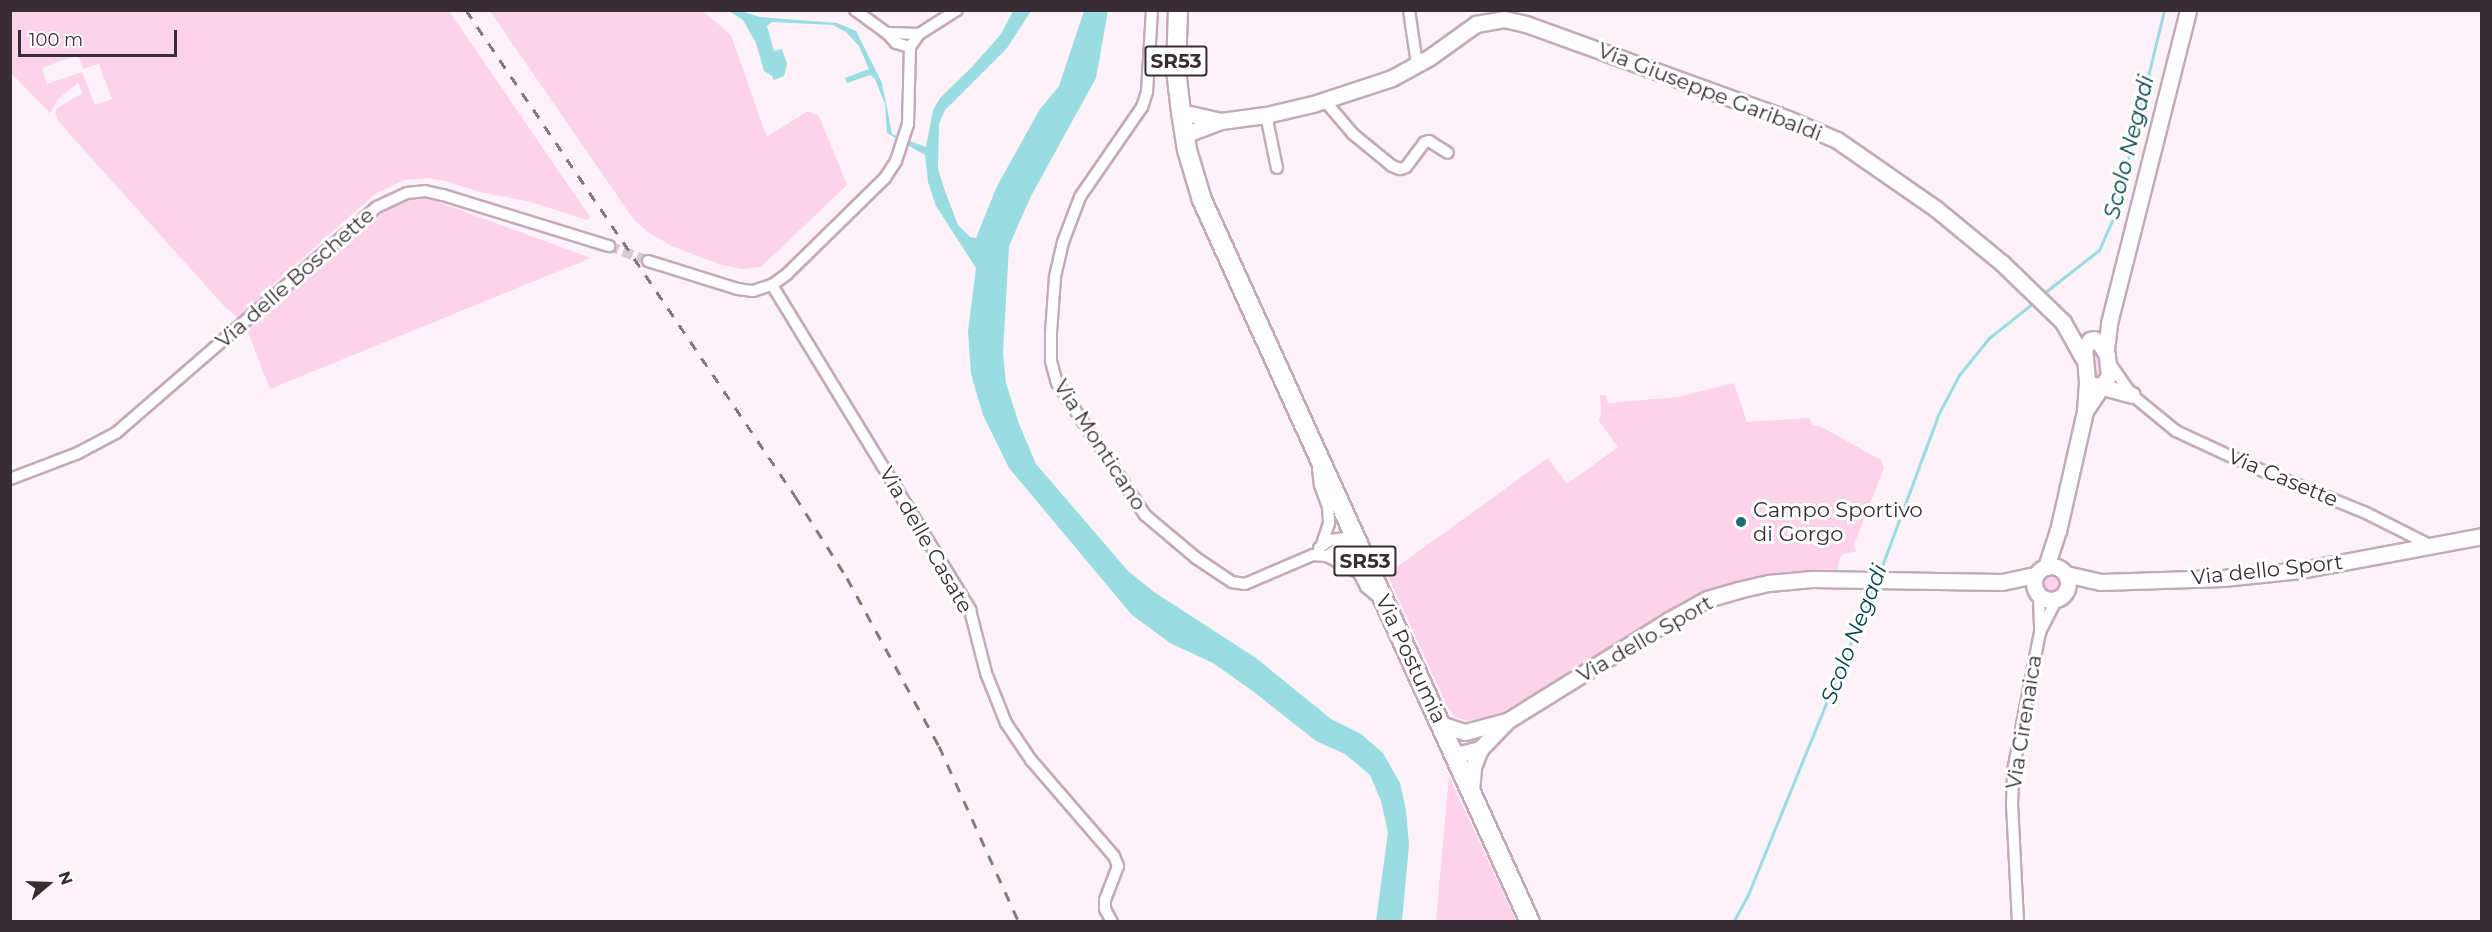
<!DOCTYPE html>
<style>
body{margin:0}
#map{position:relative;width:2492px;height:932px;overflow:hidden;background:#fdf2f7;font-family:Montserrat,sans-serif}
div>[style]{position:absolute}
.green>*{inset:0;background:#fdd3ea}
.round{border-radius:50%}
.water>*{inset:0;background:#99dde2}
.stream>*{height:3px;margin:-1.5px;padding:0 1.5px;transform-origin:1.5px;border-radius:1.5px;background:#99dde2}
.street-tunnel>*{height:10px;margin-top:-5px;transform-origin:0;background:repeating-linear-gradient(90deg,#d5cbd0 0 10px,transparent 0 15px)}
.roads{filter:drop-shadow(2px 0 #c4aab8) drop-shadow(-2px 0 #c4aab8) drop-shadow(0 2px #c4aab8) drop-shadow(0 -2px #c4aab8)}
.street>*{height:10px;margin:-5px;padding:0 5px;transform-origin:5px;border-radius:5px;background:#fff}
.secondary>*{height:15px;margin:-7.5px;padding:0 7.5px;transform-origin:7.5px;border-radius:7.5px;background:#fff}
.secondary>.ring{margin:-7.5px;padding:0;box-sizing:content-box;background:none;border:15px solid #fff;border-radius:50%}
.primary>*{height:18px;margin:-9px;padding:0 9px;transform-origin:9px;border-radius:9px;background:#fff}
.rail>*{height:3px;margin-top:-1.5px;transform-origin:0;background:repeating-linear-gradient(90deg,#83797e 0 10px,transparent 0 20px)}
.dots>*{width:16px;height:16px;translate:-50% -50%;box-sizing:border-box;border:3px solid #fff;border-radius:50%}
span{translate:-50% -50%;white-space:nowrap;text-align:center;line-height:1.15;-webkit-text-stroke:6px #fff;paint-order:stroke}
.shield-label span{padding:2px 4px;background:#fff;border:2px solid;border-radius:4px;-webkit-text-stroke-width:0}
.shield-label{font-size:20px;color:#372d32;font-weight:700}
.street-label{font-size:21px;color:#372d32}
.poi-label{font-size:21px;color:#372d32}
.left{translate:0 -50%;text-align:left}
.water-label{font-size:22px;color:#024448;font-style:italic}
.frame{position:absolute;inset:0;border:12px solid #372d32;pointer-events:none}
.north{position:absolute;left:18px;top:854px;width:60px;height:60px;-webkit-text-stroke:4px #fff;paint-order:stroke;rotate:71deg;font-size:16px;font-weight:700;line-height:24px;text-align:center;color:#372d32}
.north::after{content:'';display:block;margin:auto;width:21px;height:27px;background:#372d32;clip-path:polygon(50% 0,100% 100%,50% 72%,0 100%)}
.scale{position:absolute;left:18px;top:30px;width:159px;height:27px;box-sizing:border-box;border:3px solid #372d32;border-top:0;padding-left:8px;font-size:18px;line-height:21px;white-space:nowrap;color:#372d32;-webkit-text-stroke:4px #fff;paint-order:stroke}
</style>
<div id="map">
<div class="green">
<i style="clip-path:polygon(evenodd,11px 10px,449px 11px,590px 217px,587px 220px,531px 202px,480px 192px,445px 181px,427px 178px,405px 180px,375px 194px,260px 296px,262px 299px,239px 319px,225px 307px,58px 121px,55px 113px,57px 108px,83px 93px,78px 83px,58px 99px,50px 113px,11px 73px,11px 10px,78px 55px,83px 69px,99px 64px,112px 99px,95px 105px,82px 72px,47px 84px,42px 68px,78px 55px)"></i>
<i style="clip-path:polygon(490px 11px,703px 11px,731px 35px,766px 135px,768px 136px,808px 111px,819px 116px,847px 185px,761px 267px,741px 269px,719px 264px,672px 246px,648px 232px,634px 220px)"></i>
<i style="clip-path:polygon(416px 198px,427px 198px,591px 258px,270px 389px,246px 327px,389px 208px)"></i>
<i style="clip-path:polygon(2094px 350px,2100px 355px,2103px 373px,2099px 378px,2094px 376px,2092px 370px,2091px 353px)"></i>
<i style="clip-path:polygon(1734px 383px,1747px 422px,1809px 418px,1813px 426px,1820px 426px,1881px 460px,1884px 468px,1854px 545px,1856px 551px,1841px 555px,1836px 573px,1672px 611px,1491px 719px,1489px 717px,1467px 721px,1455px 717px,1448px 708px,1387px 574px,1548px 458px,1567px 484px,1618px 447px,1599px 421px,1601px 412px,1600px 395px,1606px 395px,1608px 403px,1678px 397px)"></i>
<i class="round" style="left:2040px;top:572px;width:22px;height:22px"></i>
<i style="clip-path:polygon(1449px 776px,1516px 921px,1436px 921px)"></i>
</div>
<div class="water">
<i style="clip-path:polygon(729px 11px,741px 11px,760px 17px,837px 23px,856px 31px,882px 83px,892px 134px,926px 147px,933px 110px,940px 98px,971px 68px,1001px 34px,1013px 11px,1031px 11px,1007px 48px,945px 110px,939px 124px,938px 169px,945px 191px,958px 225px,970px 237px,976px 238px,997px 186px,1040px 109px,1059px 86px,1084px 11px,1108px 11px,1096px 78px,1031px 196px,1009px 246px,1003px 353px,1006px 383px,1019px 424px,1036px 464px,1128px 571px,1154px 592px,1256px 658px,1331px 719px,1361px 734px,1383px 753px,1400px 783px,1406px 810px,1409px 845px,1402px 921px,1376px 921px,1388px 832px,1381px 801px,1370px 775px,1345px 754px,1316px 741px,1254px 692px,1213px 663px,1170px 643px,1132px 615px,1009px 468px,983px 415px,971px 374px,968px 331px,976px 268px,936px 206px,928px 182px,925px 155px,887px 133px,885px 104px,875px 79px,870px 75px,847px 83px,845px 78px,869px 69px,859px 46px,846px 32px,833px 25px,772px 22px,767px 26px,774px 51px,782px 49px,787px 64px,784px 76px,774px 80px,772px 76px,764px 71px,756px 43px,743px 20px)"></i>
</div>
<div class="stream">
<i style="left:2044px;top:293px;width:70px;rotate:-38deg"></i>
<i style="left:2099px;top:250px;width:36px;rotate:-66deg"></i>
<i style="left:2114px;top:217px;width:213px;rotate:-76.4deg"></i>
<i style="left:1879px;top:574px;width:170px;rotate:-69.6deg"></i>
<i style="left:1938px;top:415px;width:45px;rotate:-62.3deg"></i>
<i style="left:1959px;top:375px;width:48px;rotate:-51deg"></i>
<i style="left:1989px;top:338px;width:56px;rotate:-38.5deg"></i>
<i style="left:1733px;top:922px;width:29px;rotate:-61deg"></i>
<i style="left:1747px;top:897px;width:336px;rotate:-67.8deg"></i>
</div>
<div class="street-tunnel">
<i style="left:609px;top:246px;width:42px;rotate:21deg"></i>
</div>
<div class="roads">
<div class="street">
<i style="left:855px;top:10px;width:39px;rotate:36deg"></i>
<i style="left:887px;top:33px;width:13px;rotate:48deg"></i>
<i style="left:896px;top:43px;width:15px;rotate:16deg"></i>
<i style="left:1152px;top:10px;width:82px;rotate:93.5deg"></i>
<i style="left:1147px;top:92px;width:16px;rotate:108deg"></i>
<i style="left:1142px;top:107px;width:109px;rotate:124.6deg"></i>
<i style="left:1080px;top:197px;width:48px;rotate:110.7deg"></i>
<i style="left:1063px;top:242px;width:37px;rotate:103deg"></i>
<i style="left:1055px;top:278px;width:55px;rotate:94.2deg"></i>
<i style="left:1051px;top:333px;width:28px;rotate:90deg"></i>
<i style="left:1051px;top:361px;width:23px;rotate:75deg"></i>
<i style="left:1057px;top:383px;width:159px;rotate:56.3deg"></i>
<i style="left:1145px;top:515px;width:67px;rotate:40.1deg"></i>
<i style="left:1196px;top:558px;width:43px;rotate:33.7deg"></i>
<i style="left:1232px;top:582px;width:13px;rotate:9deg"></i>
<i style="left:1245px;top:584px;width:74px;rotate:-23.1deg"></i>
<i style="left:1313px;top:555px;width:14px;rotate:4deg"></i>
<i style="left:1327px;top:556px;width:33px;rotate:-35deg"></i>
<i style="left:1409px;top:10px;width:55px;rotate:81.6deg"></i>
<i style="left:887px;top:33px;width:32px;rotate:2deg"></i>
<i style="left:1325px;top:101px;width:43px;rotate:49.7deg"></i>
<i style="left:1353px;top:134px;width:50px;rotate:39.4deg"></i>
<i style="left:1392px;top:166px;width:9px;rotate:21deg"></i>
<i style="left:1400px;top:169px;width:6px;rotate:-18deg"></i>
<i style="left:1406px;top:167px;width:31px;rotate:-53deg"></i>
<i style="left:1425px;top:142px;width:4px;rotate:-14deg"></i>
<i style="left:1429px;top:141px;width:22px;rotate:32deg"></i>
<i style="left:1266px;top:115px;width:54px;rotate:78.3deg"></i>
<i style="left:648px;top:261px;width:94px;rotate:17.3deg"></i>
<i style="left:738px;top:289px;width:15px;rotate:8deg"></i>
<i style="left:753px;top:291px;width:20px;rotate:-18deg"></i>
<i style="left:772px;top:285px;width:19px;rotate:-36deg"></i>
<i style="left:787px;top:274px;width:137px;rotate:-44.4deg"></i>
<i style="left:885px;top:178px;width:20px;rotate:-57deg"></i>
<i style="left:896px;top:161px;width:39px;rotate:-72deg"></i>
<i style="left:908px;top:124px;width:77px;rotate:-88.5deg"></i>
<i style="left:910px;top:47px;width:16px;rotate:-55deg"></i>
<i style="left:919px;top:34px;width:45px;rotate:-32.3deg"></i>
<i style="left:772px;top:285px;width:381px;rotate:58.6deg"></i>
<i style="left:970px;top:610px;width:65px;rotate:75.7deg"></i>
<i style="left:986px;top:673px;width:54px;rotate:68.2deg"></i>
<i style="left:1006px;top:723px;width:45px;rotate:56deg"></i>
<i style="left:1031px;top:760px;width:127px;rotate:49.2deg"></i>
<i style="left:1114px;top:856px;width:11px;rotate:68deg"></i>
<i style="left:1118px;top:866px;width:36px;rotate:111deg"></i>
<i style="left:1105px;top:900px;width:9px;rotate:90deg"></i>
<i style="left:1105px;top:909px;width:15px;rotate:62deg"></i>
<i style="left:2109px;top:362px;width:40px;rotate:55.1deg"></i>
<i style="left:2132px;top:395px;width:57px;rotate:39.3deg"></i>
<i style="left:2176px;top:431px;width:83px;rotate:25deg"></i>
<i style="left:2251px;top:466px;width:122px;rotate:22.2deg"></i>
<i style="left:2364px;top:512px;width:74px;rotate:26.6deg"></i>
<i style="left:1318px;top:469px;width:16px;rotate:83deg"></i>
<i style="left:1320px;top:485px;width:23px;rotate:70deg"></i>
<i style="left:1328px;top:507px;width:16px;rotate:86deg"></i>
<i style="left:1329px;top:523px;width:23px;rotate:108deg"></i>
<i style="left:10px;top:479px;width:73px;rotate:-20.9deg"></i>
<i style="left:78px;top:453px;width:43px;rotate:-27.8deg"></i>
<i style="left:116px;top:433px;width:345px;rotate:-40.9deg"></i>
<i style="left:377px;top:207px;width:33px;rotate:-25deg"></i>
<i style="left:407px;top:193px;width:18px;rotate:-6deg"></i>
<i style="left:425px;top:191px;width:18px;rotate:13deg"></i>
<i style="left:443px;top:195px;width:174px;rotate:17.1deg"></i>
<i style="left:1319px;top:548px;width:14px;rotate:-36deg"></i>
<i style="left:1330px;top:540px;width:24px;rotate:-7deg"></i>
<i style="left:1327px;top:556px;width:36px;rotate:28deg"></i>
<i style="left:1359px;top:573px;width:16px;rotate:63deg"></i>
<i style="left:1366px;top:587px;width:17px;rotate:40deg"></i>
<i style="left:2039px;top:597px;width:35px;rotate:88deg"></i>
<i style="left:2040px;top:632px;width:36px;rotate:-63deg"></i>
<i style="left:2018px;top:922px;width:117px;rotate:-92.9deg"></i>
<i style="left:2012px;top:805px;width:34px;rotate:-88deg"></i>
<i style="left:2013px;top:771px;width:142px;rotate:-79deg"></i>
</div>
<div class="secondary">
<i style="left:1181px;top:112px;width:41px;rotate:12.7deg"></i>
<i style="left:1221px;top:121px;width:45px;rotate:-7.6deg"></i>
<i style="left:1266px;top:115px;width:48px;rotate:-13.2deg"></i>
<i style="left:1313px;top:104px;width:83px;rotate:-18.2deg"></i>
<i style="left:1392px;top:78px;width:43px;rotate:-28.9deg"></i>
<i style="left:1430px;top:57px;width:57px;rotate:-35.7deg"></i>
<i style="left:1476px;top:24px;width:28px;rotate:-10deg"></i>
<i style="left:1504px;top:19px;width:23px;rotate:13deg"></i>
<i style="left:1526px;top:24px;width:279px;rotate:19.9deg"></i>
<i style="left:1788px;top:119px;width:53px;rotate:23.2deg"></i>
<i style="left:1837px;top:140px;width:119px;rotate:34.8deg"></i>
<i style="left:1935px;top:208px;width:87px;rotate:39.4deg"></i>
<i style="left:2002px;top:263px;width:85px;rotate:44deg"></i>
<i style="left:2063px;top:322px;width:41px;rotate:60.9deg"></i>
<i style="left:1184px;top:135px;width:40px;rotate:-21deg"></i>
<i style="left:2106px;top:349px;width:26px;rotate:-83deg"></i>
<i style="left:2109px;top:323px;width:323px;rotate:-75.8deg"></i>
<i style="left:2095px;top:385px;width:38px;rotate:15deg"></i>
<i style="left:2087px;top:408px;width:40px;rotate:-56deg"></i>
<i style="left:2109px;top:375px;width:20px;rotate:-96deg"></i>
<i style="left:2107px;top:355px;width:13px;rotate:-122deg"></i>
<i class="ring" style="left:2034px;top:566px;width:19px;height:19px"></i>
<i style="left:2046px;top:567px;width:38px;rotate:-72deg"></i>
<i style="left:2058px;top:531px;width:123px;rotate:-77.3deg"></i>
<i style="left:2085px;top:411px;width:30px;rotate:-86deg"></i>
<i style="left:2087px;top:381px;width:32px;rotate:-95deg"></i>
<i style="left:2084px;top:349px;width:11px;rotate:-56deg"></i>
<i style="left:2090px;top:340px;width:4px;rotate:-14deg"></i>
<i style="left:2066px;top:574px;width:36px;rotate:13deg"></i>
<i style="left:2101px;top:582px;width:122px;rotate:-1.9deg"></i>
<i style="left:2223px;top:578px;width:78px;rotate:-5.9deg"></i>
<i style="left:2301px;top:570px;width:184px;rotate:-10.6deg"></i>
<i style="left:1440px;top:724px;width:26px;rotate:18deg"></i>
<i style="left:1465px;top:732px;width:43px;rotate:-14.7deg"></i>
<i style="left:1455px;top:755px;width:26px;rotate:-13deg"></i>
<i style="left:1480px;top:749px;width:39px;rotate:-46deg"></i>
<i style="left:1507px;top:721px;width:191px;rotate:-31.9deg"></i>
<i style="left:1669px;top:620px;width:43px;rotate:-28.9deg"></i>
<i style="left:1707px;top:599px;width:32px;rotate:-16deg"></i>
<i style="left:1738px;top:590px;width:32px;rotate:-13deg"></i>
<i style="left:1769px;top:583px;width:43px;rotate:-5.3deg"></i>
<i style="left:1812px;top:579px;width:190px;rotate:0.9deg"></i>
<i style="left:2002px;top:582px;width:34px;rotate:-12deg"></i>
<i style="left:1471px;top:791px;width:24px;rotate:-85deg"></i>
<i style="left:1473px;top:767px;width:19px;rotate:-69deg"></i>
</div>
<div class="primary">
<i style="left:1178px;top:10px;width:60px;rotate:91.9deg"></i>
<i style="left:1176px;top:70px;width:42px;rotate:83.2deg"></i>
<i style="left:1181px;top:112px;width:38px;rotate:81deg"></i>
<i style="left:1187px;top:150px;width:52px;rotate:73.3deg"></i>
<i style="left:1202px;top:200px;width:793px;rotate:65.57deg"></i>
</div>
</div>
<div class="rail">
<i style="left:466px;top:10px;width:587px;rotate:55.9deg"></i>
<i style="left:795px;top:496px;width:97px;rotate:57.6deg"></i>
<i style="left:847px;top:578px;width:192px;rotate:61.3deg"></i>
<i style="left:939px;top:746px;width:193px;rotate:65.6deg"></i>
</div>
<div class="dots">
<i style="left:1741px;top:522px;background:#206c71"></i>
</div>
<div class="shield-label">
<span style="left:1176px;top:61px">SR53</span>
<span style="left:1365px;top:561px">SR53</span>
</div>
<div class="street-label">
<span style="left:1710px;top:92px;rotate:21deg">Via Giuseppe Garibaldi</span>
<span style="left:295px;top:278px;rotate:-41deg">Via delle Boschette</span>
<span style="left:1100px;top:445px;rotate:57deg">Via Monticano</span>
<span style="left:2283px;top:478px;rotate:23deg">Via Casette</span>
<span style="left:926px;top:540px;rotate:60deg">Via delle Casate</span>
<span style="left:2267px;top:570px;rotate:-6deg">Via dello Sport</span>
<span style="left:1645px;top:639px;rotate:-30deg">Via dello Sport</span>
<span style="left:1411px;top:659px;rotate:65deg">Via Postumia</span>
<span style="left:2024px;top:722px;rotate:-81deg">Via Cirenaica</span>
</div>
<div class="poi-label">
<span class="left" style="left:1753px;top:522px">Campo Sportivo<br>di Gorgo</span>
</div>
<div class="water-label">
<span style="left:2129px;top:147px;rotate:-76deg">Scolo Negadi</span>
<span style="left:1854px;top:634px;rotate:-69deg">Scolo Negadi</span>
</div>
<div class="frame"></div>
<div class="north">N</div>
<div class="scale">100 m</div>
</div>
